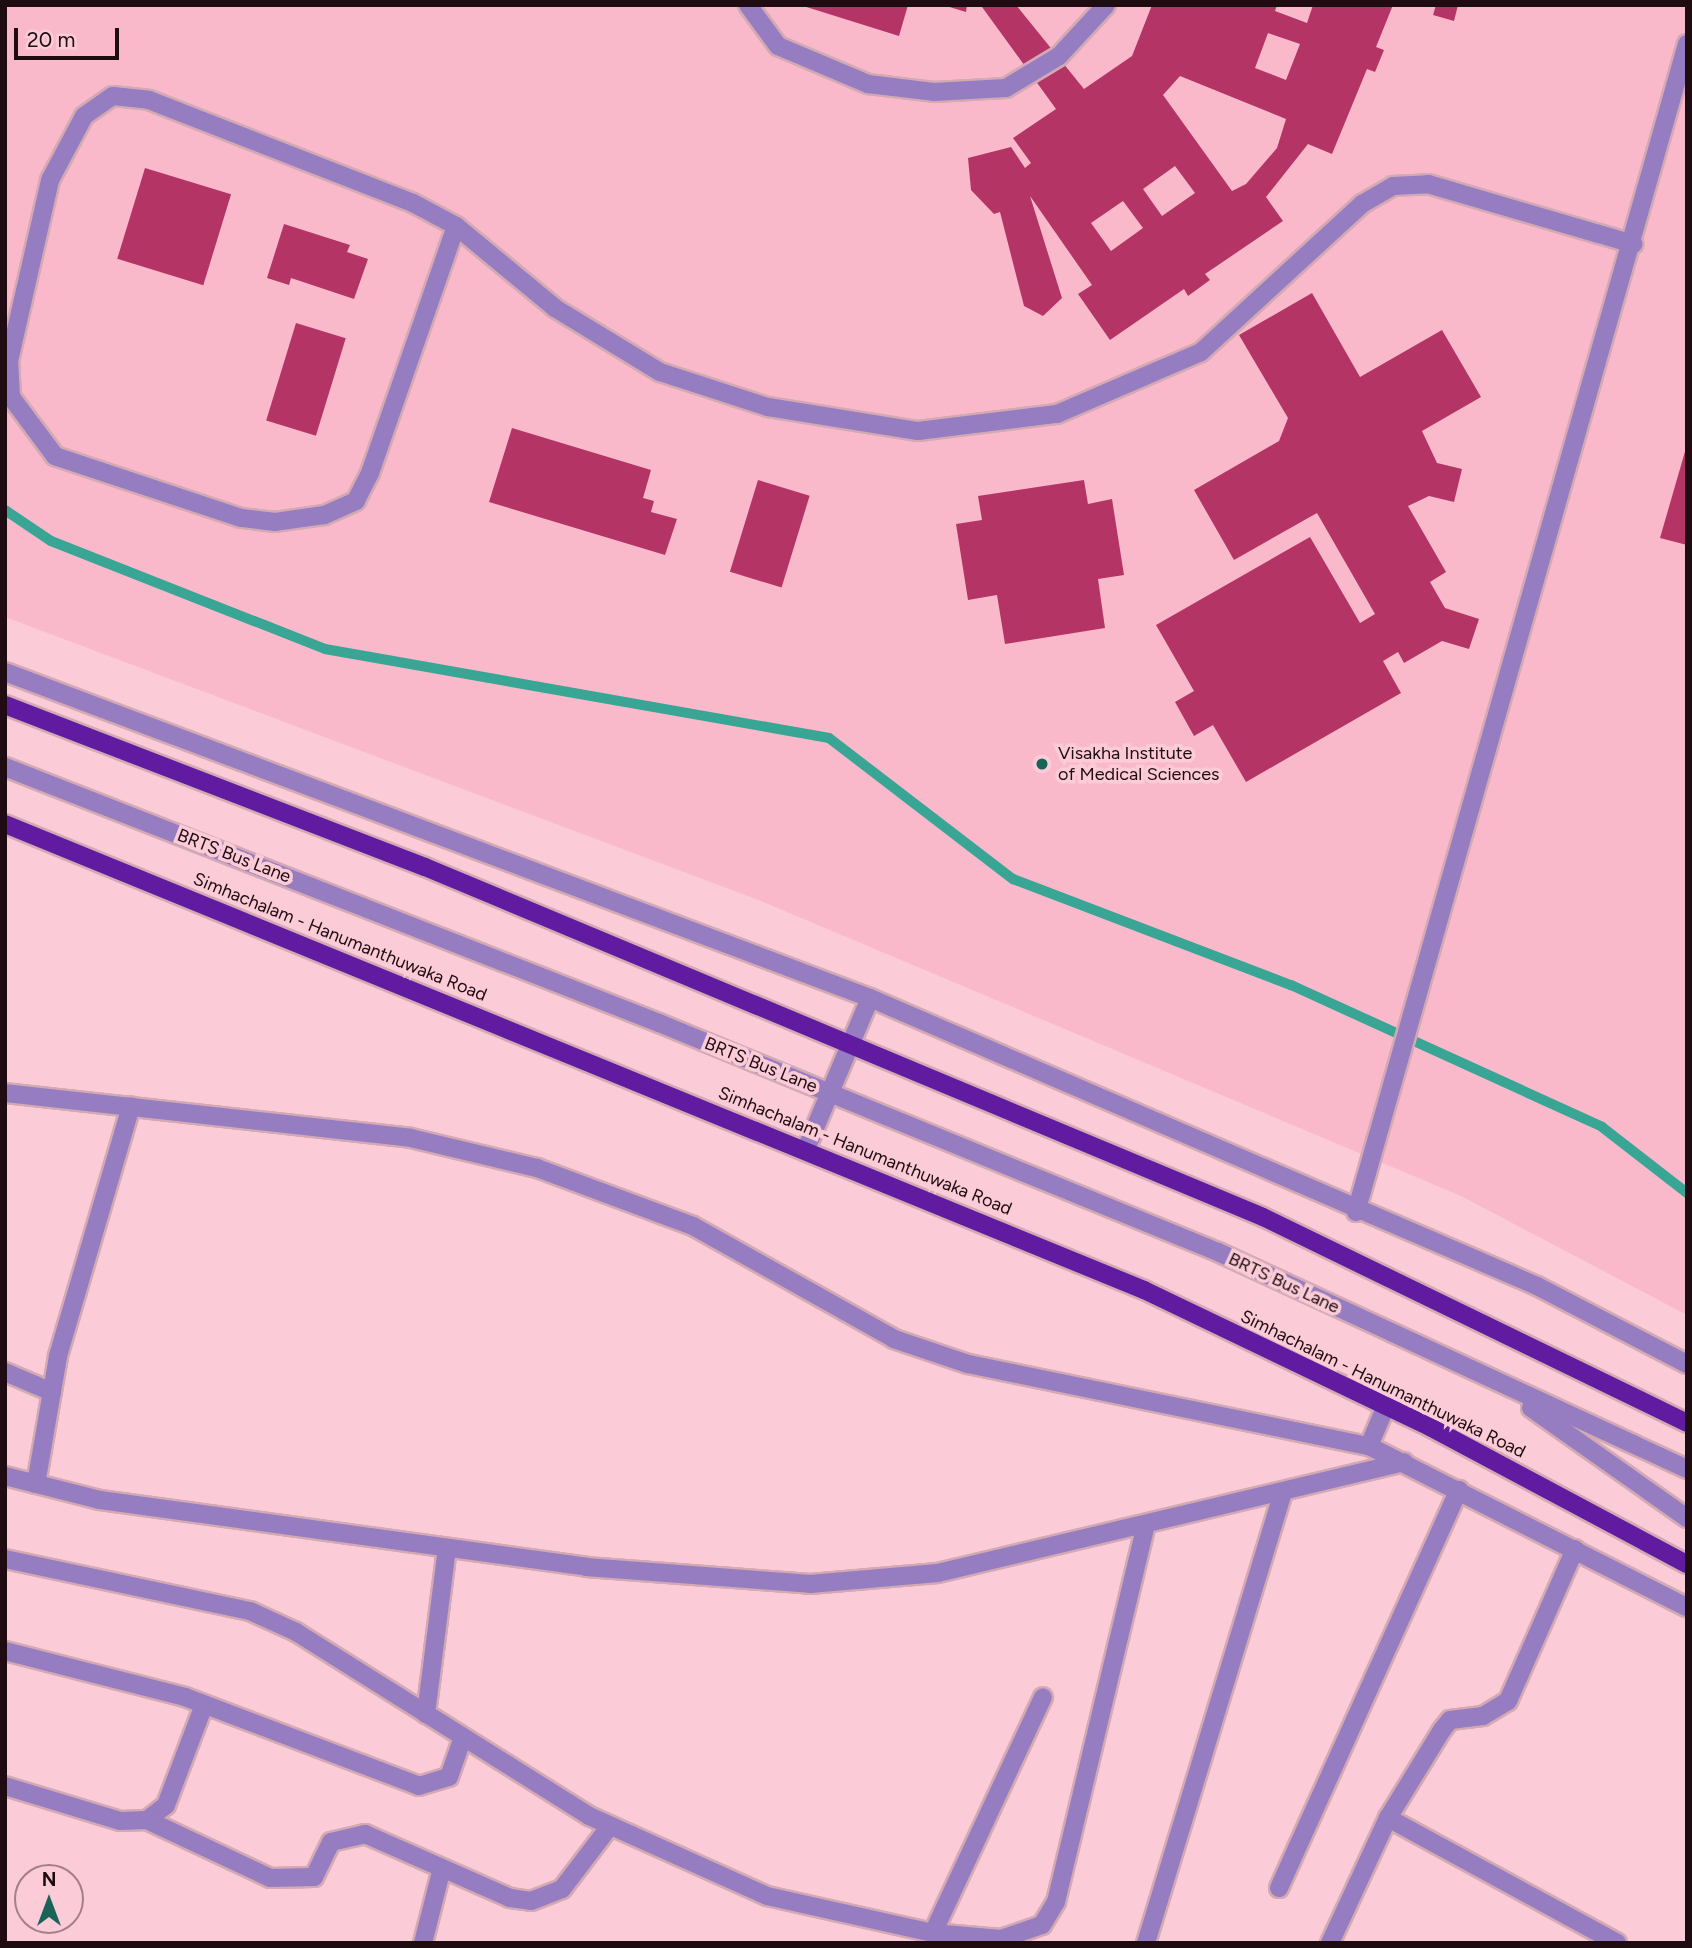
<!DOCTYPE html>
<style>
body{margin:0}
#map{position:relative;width:1692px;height:1948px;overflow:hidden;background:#fbccd8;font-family:Figtree,sans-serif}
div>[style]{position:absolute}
.built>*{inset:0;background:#fab9cb}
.stream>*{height:10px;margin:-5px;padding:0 5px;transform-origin:5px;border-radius:5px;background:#38a595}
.building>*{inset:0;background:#b43466;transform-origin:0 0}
.roads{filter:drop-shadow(2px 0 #d3a9b4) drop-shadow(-2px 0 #d3a9b4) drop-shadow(0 2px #d3a9b4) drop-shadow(0 -2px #d3a9b4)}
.service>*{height:18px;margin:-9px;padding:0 9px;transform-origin:9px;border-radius:9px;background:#967cc0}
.minor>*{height:18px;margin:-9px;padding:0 9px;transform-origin:9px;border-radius:9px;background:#967cc0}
.tertiary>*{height:18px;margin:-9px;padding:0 9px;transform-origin:9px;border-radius:9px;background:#967cc0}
.primary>*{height:18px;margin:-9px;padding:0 9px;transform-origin:9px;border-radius:9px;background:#601ba0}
.dots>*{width:19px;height:19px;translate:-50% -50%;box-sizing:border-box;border:4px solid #fbccd8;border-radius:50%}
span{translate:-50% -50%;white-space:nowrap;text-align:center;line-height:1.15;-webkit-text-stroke:7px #fbccd8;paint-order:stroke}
.poi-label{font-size:18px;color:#1f0c12}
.left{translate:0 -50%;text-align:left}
.street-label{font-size:18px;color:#1f0c12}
.frame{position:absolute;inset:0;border:7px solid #1f0c12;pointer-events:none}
.north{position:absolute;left:14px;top:1864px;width:70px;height:70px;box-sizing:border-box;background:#fbccd8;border:2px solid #a37f89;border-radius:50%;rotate:0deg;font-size:19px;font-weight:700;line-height:28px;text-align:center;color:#1f0c12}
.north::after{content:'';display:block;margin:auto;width:24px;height:32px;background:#1a6358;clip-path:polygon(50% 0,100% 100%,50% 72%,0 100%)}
.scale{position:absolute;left:14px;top:28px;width:105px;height:32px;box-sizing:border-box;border:4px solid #1f0c12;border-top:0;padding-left:9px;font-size:21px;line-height:24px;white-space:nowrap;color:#1f0c12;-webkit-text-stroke:5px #fbccd8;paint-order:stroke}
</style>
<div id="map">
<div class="built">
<i style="clip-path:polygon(5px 5px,1687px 5px,1687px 1315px,1461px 1196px,761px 901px,5px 617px)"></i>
</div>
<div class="stream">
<i style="left:5px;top:510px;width:55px;rotate:34deg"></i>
<i style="left:51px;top:541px;width:295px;rotate:21.5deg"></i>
<i style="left:325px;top:649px;width:512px;rotate:10.01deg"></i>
<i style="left:829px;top:738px;width:232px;rotate:37.5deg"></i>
<i style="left:1013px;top:879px;width:298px;rotate:20.9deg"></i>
<i style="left:1291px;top:985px;width:342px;rotate:24.5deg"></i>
<i style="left:1602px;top:1127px;width:108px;rotate:37.8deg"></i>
</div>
<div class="building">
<i style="clip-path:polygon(800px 5px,908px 5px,899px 36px)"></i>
<i style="clip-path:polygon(943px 5px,967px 5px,966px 12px)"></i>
<i style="clip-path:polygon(evenodd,969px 5px,1016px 5px,1084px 89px,1132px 56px,1152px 5px,1277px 5px,1275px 11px,1307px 23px,1313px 5px,1393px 5px,1376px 47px,1384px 50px,1375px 72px,1367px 69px,1332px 154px,1308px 144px,1266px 197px,1283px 221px,1205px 274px,1210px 280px,1188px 296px,1184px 289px,1110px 340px,1078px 294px,1092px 285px,1030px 196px,1062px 298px,1043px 316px,1024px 306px,1000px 212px,994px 214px,971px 190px,968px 158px,1011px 147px,1025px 168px,1031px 163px,1013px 138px,1056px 109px,982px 7px,969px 5px,1268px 33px,1300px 44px,1286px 80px,1255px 68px,1268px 33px,969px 5px,1180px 76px,1286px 119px,1277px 148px,1246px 184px,1232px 191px,1163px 95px,1180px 76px,969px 5px,1175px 166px,1195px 193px,1162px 216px,1143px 189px,1175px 166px,969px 5px,1123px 201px,1143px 228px,1111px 251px,1091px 223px,1123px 201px)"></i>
<i style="clip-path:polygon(1436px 5px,1458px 5px,1454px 21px,1433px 15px)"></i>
<i style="left:145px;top:168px;width:90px;height:95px;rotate:17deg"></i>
<i style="clip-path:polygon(284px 224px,350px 245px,347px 252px,368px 259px,354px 299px,291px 278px,289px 285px,267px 278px)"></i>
<i style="clip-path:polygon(1312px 293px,1360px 377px,1442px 330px,1481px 397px,1422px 431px,1437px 463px,1462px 469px,1454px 502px,1429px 496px,1408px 506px,1446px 572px,1430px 582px,1445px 608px,1479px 619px,1469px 649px,1442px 641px,1404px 663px,1398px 652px,1383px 661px,1401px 693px,1246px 782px,1213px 725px,1194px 736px,1175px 702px,1194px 691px,1156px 625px,1310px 537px,1360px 623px,1375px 614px,1317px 513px,1234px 560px,1194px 490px,1279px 441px,1288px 418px,1239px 335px)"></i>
<i style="left:296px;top:323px;width:52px;height:102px;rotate:17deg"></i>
<i style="clip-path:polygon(512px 428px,651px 470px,643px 498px,654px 501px,651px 512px,677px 519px,665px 555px,489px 502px)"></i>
<i style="clip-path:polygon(1686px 448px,1687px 448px,1687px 545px,1660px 538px)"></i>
<i style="left:758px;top:480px;width:54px;height:96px;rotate:17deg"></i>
<i style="clip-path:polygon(1084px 480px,1088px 504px,1112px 499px,1124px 575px,1098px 579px,1105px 628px,1005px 644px,997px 595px,968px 600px,956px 524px,982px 520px,978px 496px)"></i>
</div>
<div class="roads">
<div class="service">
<i style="left:748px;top:5px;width:51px;rotate:53.8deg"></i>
<i style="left:778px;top:46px;width:98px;rotate:22.9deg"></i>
<i style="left:868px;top:84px;width:66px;rotate:6.9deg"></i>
<i style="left:934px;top:92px;width:72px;rotate:-3.2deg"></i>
<i style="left:1006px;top:88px;width:62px;rotate:-31.1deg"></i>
<i style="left:1059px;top:56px;width:69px;rotate:-47.3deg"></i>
<i style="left:456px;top:226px;width:262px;rotate:109.2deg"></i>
<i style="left:370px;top:473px;width:31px;rotate:117deg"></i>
<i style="left:356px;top:501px;width:35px;rotate:156deg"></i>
<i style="left:324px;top:515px;width:49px;rotate:171.9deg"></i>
<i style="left:275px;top:522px;width:34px;rotate:-173deg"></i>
<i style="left:241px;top:518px;width:196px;rotate:-161.6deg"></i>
<i style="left:55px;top:456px;width:74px;rotate:-126.7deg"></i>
<i style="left:11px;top:397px;width:36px;rotate:-93deg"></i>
<i style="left:9px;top:361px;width:186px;rotate:-77.2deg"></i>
<i style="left:50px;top:180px;width:72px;rotate:-62deg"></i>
<i style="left:84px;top:116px;width:35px;rotate:-35deg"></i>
<i style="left:113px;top:96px;width:36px;rotate:6deg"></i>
<i style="left:149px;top:100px;width:283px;rotate:21.3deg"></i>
<i style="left:413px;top:203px;width:49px;rotate:28.1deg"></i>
<i style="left:456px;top:226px;width:129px;rotate:39.6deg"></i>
<i style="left:555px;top:308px;width:123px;rotate:31.4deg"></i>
<i style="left:660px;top:372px;width:114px;rotate:18deg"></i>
<i style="left:768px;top:407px;width:152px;rotate:9.1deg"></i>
<i style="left:918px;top:431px;width:140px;rotate:-7deg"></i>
<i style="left:1057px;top:414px;width:157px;rotate:-23.3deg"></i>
<i style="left:1201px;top:352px;width:219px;rotate:-42.6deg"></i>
<i style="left:1362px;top:204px;width:36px;rotate:-30deg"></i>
<i style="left:1393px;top:186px;width:35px;rotate:-3deg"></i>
<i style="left:1428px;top:184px;width:214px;rotate:16.3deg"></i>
<i style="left:1356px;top:1212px;width:1214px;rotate:-74.18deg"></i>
</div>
<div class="minor">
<i style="left:5px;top:1093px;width:408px;rotate:6.3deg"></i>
<i style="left:411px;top:1138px;width:130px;rotate:13.4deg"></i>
<i style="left:537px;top:1168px;width:166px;rotate:20.4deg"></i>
<i style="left:693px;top:1226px;width:231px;rotate:29.3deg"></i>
<i style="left:894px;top:1339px;width:78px;rotate:18.7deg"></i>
<i style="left:968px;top:1364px;width:409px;rotate:11.6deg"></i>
<i style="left:1369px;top:1446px;width:356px;rotate:26.9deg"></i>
<i style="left:5px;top:1372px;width:51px;rotate:23.1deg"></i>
<i style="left:1369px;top:1446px;width:43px;rotate:-67deg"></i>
<i style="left:5px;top:1476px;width:98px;rotate:14.2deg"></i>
<i style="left:100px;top:1500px;width:491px;rotate:7.8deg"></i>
<i style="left:586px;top:1567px;width:225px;rotate:4.3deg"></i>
<i style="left:810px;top:1584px;width:128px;rotate:-4.9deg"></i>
<i style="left:938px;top:1573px;width:479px;rotate:-13.4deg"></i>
<i style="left:36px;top:1484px;width:130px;rotate:-80.2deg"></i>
<i style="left:58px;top:1356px;width:260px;rotate:-73.7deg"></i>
<i style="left:5px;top:1559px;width:250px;rotate:12deg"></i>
<i style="left:250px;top:1611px;width:51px;rotate:24.5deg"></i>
<i style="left:296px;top:1632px;width:346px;rotate:32.1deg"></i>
<i style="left:589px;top:1816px;width:195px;rotate:24.2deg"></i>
<i style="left:767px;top:1896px;width:170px;rotate:12.6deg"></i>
<i style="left:933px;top:1933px;width:68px;rotate:5deg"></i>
<i style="left:1001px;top:1939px;width:43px;rotate:-18.9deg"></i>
<i style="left:1042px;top:1925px;width:27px;rotate:-59deg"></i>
<i style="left:1056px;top:1902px;width:385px;rotate:-76.6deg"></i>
<i style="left:5px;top:1651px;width:186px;rotate:14.3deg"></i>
<i style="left:185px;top:1697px;width:250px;rotate:20.8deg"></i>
<i style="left:419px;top:1786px;width:31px;rotate:-17deg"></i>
<i style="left:449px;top:1777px;width:42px;rotate:-70.7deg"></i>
<i style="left:426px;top:1714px;width:167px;rotate:-82.8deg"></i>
<i style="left:5px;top:1786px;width:120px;rotate:16.9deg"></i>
<i style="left:120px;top:1821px;width:27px;rotate:-2deg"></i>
<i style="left:147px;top:1820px;width:24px;rotate:-38deg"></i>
<i style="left:166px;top:1805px;width:107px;rotate:-69.2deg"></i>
<i style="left:1388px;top:1818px;width:261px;rotate:28.6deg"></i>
<i style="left:147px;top:1820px;width:136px;rotate:25.2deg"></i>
<i style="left:270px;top:1878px;width:44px;rotate:-1.3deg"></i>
<i style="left:314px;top:1877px;width:39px;rotate:-64deg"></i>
<i style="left:331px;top:1842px;width:35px;rotate:-13deg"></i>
<i style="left:365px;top:1834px;width:158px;rotate:23.8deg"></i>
<i style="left:510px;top:1898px;width:21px;rotate:8deg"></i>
<i style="left:531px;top:1901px;width:33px;rotate:-21deg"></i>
<i style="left:562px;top:1889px;width:79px;rotate:-52.7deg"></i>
<i style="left:1279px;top:1888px;width:437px;rotate:-65.7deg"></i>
<i style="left:933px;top:1933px;width:260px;rotate:-65deg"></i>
<i style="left:423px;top:1943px;width:77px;rotate:-75.8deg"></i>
<i style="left:1146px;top:1943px;width:470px;rotate:-73.1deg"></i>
<i style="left:1330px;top:1943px;width:138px;rotate:-65.1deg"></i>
<i style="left:1388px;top:1818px;width:103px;rotate:-58.5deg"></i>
<i style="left:1442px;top:1730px;width:13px;rotate:-51deg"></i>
<i style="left:1450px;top:1720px;width:33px;rotate:-7deg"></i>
<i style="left:1483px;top:1716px;width:29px;rotate:-31deg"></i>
<i style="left:1508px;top:1701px;width:166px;rotate:-66.2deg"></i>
</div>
<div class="tertiary">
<i style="left:5px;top:672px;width:924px;rotate:20.65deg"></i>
<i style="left:870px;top:998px;width:727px;rotate:23.35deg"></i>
<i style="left:1537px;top:1286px;width:169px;rotate:27.5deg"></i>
<i style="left:5px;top:767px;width:702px;rotate:21.38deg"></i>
<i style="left:659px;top:1023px;width:604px;rotate:22.28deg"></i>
<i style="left:1218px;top:1252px;width:517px;rotate:24.83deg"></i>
<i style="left:806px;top:1149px;width:164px;rotate:-67deg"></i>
<i style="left:1531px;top:1408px;width:191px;rotate:35.2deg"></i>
</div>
<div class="primary">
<i style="left:5px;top:705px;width:450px;rotate:21.1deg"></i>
<i style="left:425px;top:867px;width:908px;rotate:22.67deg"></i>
<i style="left:1263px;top:1217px;width:471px;rotate:25.9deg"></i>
<i style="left:5px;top:824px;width:1231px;rotate:22.25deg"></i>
<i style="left:1144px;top:1290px;width:317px;rotate:25.6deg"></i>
<i style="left:1430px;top:1427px;width:291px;rotate:28.1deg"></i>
</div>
</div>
<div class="dots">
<i style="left:1042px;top:764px;background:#1a6358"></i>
</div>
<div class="poi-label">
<span class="left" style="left:1058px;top:764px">Visakha Institute<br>of Medical Sciences</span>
</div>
<div class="street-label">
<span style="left:234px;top:856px;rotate:21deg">BRTS Bus Lane</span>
<span style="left:340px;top:937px;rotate:22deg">Simhachalam - Hanumanthuwaka Road</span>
<span style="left:761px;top:1065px;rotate:22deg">BRTS Bus Lane</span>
<span style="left:865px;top:1151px;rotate:22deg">Simhachalam - Hanumanthuwaka Road</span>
<span style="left:1284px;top:1283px;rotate:25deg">BRTS Bus Lane</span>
<span style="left:1383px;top:1384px;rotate:26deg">Simhachalam - Hanumanthuwaka Road</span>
</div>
<div class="frame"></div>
<div class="north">N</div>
<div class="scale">20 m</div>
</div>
